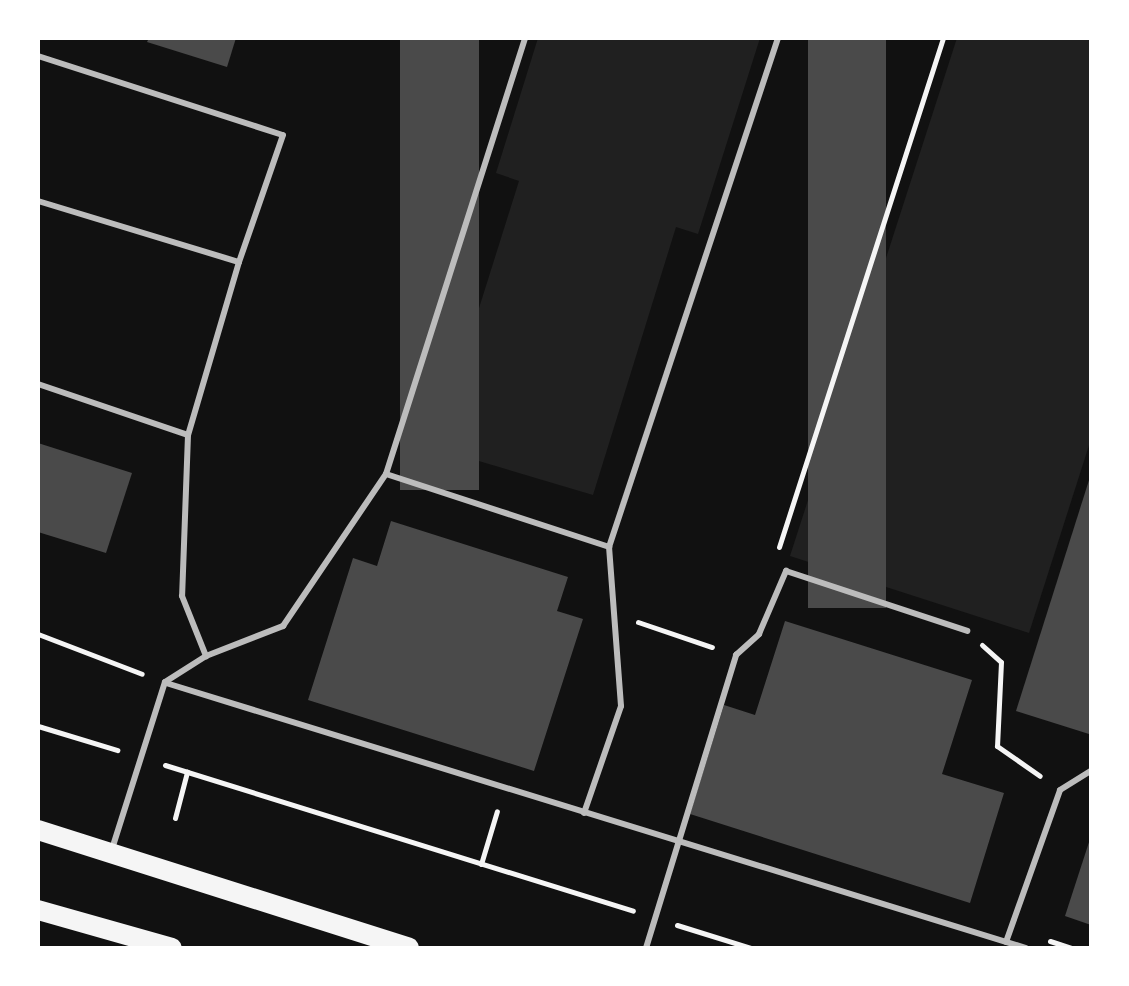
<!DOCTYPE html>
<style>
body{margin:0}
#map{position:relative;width:1129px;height:986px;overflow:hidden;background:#111;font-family:"Source Sans 3",sans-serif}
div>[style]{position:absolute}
.green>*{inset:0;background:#202020}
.building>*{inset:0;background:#4a4a4a;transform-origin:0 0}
.path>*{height:5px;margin:-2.5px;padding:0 2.5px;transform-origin:2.5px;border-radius:2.5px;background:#f5f5f5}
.service>*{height:6px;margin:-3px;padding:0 3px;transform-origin:3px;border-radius:3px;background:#bcbcbc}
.primary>*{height:20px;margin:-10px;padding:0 10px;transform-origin:10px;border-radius:10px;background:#f5f5f5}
span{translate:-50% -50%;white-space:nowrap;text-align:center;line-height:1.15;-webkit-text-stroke:6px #fff;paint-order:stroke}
.frame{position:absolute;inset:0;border:40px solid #fff;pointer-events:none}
</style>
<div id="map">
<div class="green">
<i style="clip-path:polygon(538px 38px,760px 38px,698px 234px,676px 227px,593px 495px,435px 448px,519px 181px,496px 173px)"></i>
<i style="clip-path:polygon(957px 38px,1091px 38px,1091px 439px,1029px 633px,790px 556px)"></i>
</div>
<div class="building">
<i style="clip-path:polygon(149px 38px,236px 38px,227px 67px,147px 42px)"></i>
<i style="left:400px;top:38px;width:79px;height:452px"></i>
<i style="left:808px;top:38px;width:78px;height:570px"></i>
<i style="clip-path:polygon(38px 443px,132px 473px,106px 553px,38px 532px)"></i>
<i style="clip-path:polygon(1090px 477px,1091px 729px,1089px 734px,1016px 711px)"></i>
<i style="clip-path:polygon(391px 521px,568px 577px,557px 611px,583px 619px,534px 771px,308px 700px,353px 558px,377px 566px)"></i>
<i style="clip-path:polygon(785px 621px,972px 680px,942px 774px,1004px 793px,970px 903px,690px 814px,724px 705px,755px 715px)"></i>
<i style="clip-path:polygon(1091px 836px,1091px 925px,1065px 916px)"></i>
</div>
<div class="path">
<i style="left:779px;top:547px;width:535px;rotate:-72.14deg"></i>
<i style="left:638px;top:622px;width:78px;rotate:18.7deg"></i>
<i style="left:38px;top:634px;width:111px;rotate:21deg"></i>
<i style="left:982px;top:645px;width:25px;rotate:42deg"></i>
<i style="left:1001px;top:662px;width:84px;rotate:92.7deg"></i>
<i style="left:997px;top:746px;width:52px;rotate:34.9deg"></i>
<i style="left:38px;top:726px;width:83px;rotate:16.9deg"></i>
<i style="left:165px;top:765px;width:490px;rotate:17.3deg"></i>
<i style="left:175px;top:818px;width:48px;rotate:-75.4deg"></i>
<i style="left:481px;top:864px;width:55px;rotate:-73.2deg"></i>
<i style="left:677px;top:925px;width:77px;rotate:17.3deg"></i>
<i style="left:1050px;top:941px;width:23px;rotate:18deg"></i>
</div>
<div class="service">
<i style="left:38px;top:56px;width:257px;rotate:17.9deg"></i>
<i style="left:283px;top:135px;width:134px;rotate:109.1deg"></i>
<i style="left:38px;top:201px;width:210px;rotate:16.9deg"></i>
<i style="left:239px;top:262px;width:180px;rotate:106.4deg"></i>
<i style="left:38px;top:384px;width:158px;rotate:18.8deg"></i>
<i style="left:188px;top:435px;width:161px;rotate:92.1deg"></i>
<i style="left:182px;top:596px;width:65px;rotate:68.2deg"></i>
<i style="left:386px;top:474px;width:235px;rotate:18.1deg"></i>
<i style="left:609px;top:547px;width:536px;rotate:-71.63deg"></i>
<i style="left:166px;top:683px;width:900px;rotate:17.13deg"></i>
<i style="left:584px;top:813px;width:113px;rotate:-70.9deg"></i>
<i style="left:621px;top:706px;width:159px;rotate:-94.3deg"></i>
<i style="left:112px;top:849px;width:175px;rotate:-72.4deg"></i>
<i style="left:165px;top:682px;width:49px;rotate:-32.4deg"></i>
<i style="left:206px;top:656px;width:83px;rotate:-21.3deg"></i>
<i style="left:283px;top:626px;width:184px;rotate:-55.9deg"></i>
<i style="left:386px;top:474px;width:458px;rotate:-72.3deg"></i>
<i style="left:1006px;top:942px;width:161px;rotate:-70.4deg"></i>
<i style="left:1060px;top:790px;width:36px;rotate:-32deg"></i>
<i style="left:646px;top:948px;width:307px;rotate:-72.9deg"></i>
<i style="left:736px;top:655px;width:31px;rotate:-42deg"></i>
<i style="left:759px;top:634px;width:69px;rotate:-66.8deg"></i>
<i style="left:786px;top:571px;width:191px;rotate:18.3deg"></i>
</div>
<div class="primary">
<i style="left:38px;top:830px;width:389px;rotate:17.6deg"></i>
<i style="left:38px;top:910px;width:139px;rotate:15.8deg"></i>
</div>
<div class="frame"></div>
</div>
